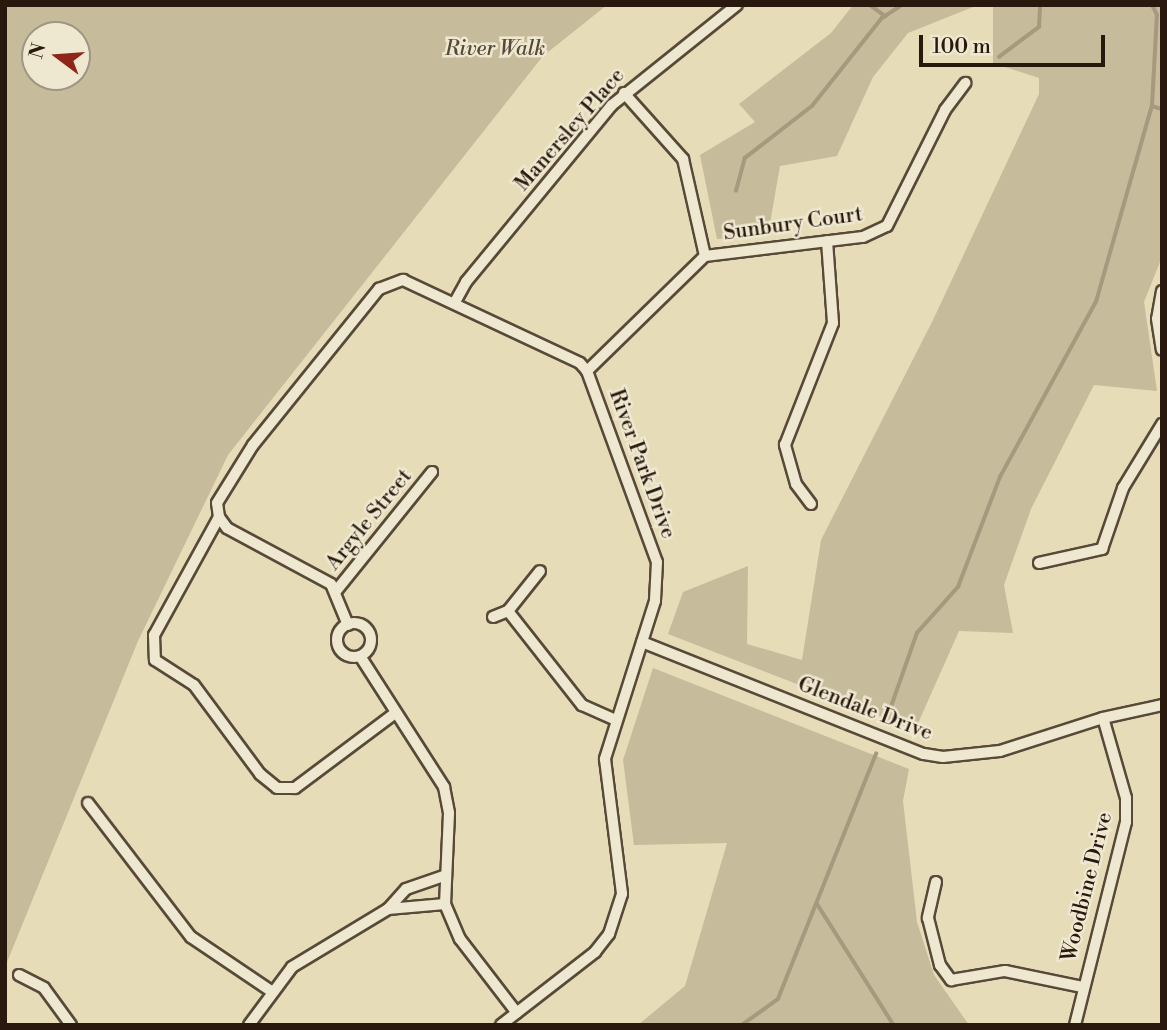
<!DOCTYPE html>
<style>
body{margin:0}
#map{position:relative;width:1167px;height:1030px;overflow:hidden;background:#e6dcb8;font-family:"Libre Bodoni",serif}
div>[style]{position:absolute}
.green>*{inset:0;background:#c6bb9b}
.stream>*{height:3.5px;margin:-1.75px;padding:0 1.75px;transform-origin:1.75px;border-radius:1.75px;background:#a5997e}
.roads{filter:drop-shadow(2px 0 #584938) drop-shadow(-2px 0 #584938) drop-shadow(0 2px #584938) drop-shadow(0 -2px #584938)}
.minor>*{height:10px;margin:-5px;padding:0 5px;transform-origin:5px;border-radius:5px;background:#efe8d1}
.minor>.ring{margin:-5px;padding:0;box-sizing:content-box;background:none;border:10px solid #efe8d1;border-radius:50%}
span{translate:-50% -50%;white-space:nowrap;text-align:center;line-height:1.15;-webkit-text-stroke:5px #efe8d1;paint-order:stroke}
.park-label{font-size:21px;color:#574938;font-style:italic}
.street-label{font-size:21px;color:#28180d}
.frame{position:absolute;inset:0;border:7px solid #28180d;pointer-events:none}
.north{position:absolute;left:21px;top:21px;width:70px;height:70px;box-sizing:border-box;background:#efe8d1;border:2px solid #9f9583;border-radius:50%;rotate:286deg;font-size:19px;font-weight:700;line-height:28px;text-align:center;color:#28180d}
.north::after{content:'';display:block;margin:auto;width:24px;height:32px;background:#8f2418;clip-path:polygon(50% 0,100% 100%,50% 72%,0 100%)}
.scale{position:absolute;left:919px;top:35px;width:186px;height:32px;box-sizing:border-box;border:4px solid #28180d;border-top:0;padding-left:9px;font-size:21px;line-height:24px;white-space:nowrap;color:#28180d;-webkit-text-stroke:5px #efe8d1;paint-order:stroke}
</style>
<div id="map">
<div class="green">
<i style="clip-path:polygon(evenodd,5px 5px,607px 5px,543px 56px,228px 455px,138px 641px,5px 967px,5px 5px,35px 35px,77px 35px,77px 77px,35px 77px,35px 35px)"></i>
<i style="clip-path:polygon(853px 5px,978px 5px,908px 33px,873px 77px,837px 156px,780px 166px,768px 235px,717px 239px,700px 155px,755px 122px,739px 104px,831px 33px)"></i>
<i style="clip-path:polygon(993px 5px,1162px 5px,1162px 257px,1144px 302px,1157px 391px,1094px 385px,1031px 509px,1004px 585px,1013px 633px,959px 631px,915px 730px,668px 634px,683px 592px,748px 566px,747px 644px,802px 660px,821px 540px,933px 320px,1039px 94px,1039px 78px,993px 63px)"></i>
<i style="clip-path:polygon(653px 668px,909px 769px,903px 801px,917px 922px,934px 975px,969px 1025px,638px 1025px,685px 986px,727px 843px,634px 845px,623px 760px)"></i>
</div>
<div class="stream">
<i style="left:870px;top:5px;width:19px;rotate:36deg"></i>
<i style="left:999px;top:57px;width:50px;rotate:-36.9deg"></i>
<i style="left:1039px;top:27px;width:22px;rotate:-87deg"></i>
<i style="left:1152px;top:106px;width:10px;rotate:17deg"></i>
<i style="left:736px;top:191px;width:34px;rotate:-75deg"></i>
<i style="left:745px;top:158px;width:85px;rotate:-37.8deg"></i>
<i style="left:812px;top:106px;width:112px;rotate:-51.5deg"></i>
<i style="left:882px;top:18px;width:24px;rotate:-33deg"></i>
<i style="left:886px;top:721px;width:93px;rotate:-70.6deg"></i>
<i style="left:917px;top:633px;width:62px;rotate:-48.3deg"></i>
<i style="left:958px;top:587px;width:118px;rotate:-69.1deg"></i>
<i style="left:1000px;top:477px;width:200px;rotate:-61.3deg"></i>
<i style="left:1096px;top:302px;width:204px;rotate:-74.1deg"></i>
<i style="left:1152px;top:106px;width:91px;rotate:-86.9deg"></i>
<i style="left:1157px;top:15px;width:11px;rotate:-117deg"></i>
<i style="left:818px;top:905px;width:142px;rotate:57.7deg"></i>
<i style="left:742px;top:1025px;width:44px;rotate:-35.8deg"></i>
<i style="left:778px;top:999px;width:264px;rotate:-68.2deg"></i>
</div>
<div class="roads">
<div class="minor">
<i style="left:624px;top:93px;width:89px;rotate:48.2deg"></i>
<i style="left:683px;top:159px;width:99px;rotate:77.2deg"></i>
<i style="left:1162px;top:291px;width:28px;rotate:100deg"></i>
<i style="left:1157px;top:319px;width:31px;rotate:81deg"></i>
<i style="left:455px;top:302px;width:23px;rotate:-61deg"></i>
<i style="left:466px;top:282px;width:229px;rotate:-50.5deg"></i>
<i style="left:612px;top:105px;width:160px;rotate:-38.7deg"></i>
<i style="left:587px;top:371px;width:165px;rotate:-44.3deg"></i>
<i style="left:705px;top:256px;width:159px;rotate:-6.9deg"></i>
<i style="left:863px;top:237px;width:26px;rotate:-25deg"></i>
<i style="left:887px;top:226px;width:130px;rotate:-63.4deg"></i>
<i style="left:945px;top:110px;width:34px;rotate:-53deg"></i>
<i style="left:811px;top:504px;width:25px;rotate:-127deg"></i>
<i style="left:796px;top:484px;width:41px;rotate:-105.8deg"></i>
<i style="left:785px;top:445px;width:131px;rotate:-68.5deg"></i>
<i style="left:833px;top:323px;width:82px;rotate:-94.2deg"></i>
<i style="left:219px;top:517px;width:135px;rotate:118.8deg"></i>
<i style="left:154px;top:635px;width:25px;rotate:88deg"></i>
<i style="left:155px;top:660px;width:46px;rotate:32.7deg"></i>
<i style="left:194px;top:685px;width:111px;rotate:53.4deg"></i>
<i style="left:260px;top:774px;width:22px;rotate:39deg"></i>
<i style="left:277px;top:788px;width:18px"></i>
<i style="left:295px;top:788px;width:124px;rotate:-36.8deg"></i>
<i style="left:1039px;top:563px;width:65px;rotate:-12.5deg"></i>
<i style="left:1102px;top:549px;width:65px;rotate:-71deg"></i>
<i style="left:1123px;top:488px;width:75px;rotate:-58.6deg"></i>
<i style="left:336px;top:591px;width:153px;rotate:-51.1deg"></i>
<i style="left:508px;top:611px;width:120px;rotate:51.8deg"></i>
<i style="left:582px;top:705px;width:37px;rotate:24deg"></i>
<i style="left:493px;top:617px;width:16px;rotate:-22deg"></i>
<i style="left:508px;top:611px;width:51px;rotate:-51.3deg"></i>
<i class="ring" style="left:337px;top:623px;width:24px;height:24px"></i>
<i style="left:348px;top:625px;width:44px;rotate:-112.5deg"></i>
<i style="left:331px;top:584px;width:118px;rotate:-151.7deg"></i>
<i style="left:227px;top:528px;width:14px;rotate:-126deg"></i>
<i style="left:219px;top:517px;width:14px;rotate:-98deg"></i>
<i style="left:217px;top:503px;width:68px;rotate:-58.2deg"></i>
<i style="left:253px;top:445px;width:201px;rotate:-51.1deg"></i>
<i style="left:379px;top:289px;width:26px;rotate:-21deg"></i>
<i style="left:403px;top:280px;width:195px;rotate:25.1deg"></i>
<i style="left:580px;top:363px;width:11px;rotate:49deg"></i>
<i style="left:587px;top:371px;width:203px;rotate:69.9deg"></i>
<i style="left:657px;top:562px;width:39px;rotate:93deg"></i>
<i style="left:655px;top:601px;width:166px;rotate:107.6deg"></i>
<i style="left:605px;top:759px;width:136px;rotate:82.8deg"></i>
<i style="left:622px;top:894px;width:42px;rotate:108deg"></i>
<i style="left:609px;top:934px;width:23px;rotate:128deg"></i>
<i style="left:595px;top:952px;width:119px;rotate:142.2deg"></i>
<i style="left:642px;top:642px;width:303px;rotate:21.7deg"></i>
<i style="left:924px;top:754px;width:19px;rotate:9deg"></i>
<i style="left:943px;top:757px;width:57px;rotate:-6deg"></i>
<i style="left:1000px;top:751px;width:108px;rotate:-17.8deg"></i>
<i style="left:1103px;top:718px;width:60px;rotate:-12.4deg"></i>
<i style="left:360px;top:656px;width:156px;rotate:57.3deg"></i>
<i style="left:444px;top:787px;width:26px;rotate:79deg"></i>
<i style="left:449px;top:813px;width:91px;rotate:92.5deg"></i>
<i style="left:445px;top:904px;width:38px;rotate:67deg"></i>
<i style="left:460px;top:939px;width:93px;rotate:52.4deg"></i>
<i style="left:88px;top:803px;width:169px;rotate:52.5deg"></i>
<i style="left:191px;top:937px;width:97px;rotate:34deg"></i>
<i style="left:936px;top:882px;width:37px;rotate:103deg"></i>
<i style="left:928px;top:918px;width:49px;rotate:75.7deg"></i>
<i style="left:940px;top:965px;width:19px;rotate:54deg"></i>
<i style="left:951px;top:980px;width:55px;rotate:-9.5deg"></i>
<i style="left:1005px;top:971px;width:79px;rotate:11.7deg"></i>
<i style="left:388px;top:909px;width:57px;rotate:-5deg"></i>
<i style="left:19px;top:975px;width:28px;rotate:27deg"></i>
<i style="left:44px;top:988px;width:46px;rotate:53.9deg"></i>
<i style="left:249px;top:1025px;width:72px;rotate:-53.4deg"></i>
<i style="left:292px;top:967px;width:112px;rotate:-31.1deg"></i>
<i style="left:388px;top:909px;width:27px;rotate:-48deg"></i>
<i style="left:406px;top:889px;width:39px;rotate:-19deg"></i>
<i style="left:1075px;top:1025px;width:209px;rotate:-75.9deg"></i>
<i style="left:1126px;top:822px;width:24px;rotate:-90deg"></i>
<i style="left:1126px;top:798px;width:83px;rotate:-106deg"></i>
</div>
</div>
<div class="park-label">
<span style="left:495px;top:49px">River Walk</span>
</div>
<div class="street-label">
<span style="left:570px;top:130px;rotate:-49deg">Manersley Place</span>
<span style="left:793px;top:224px;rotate:-8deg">Sunbury Court</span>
<span style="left:642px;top:464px;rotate:70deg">River Park Drive</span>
<span style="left:369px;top:520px;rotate:-51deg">Argyle Street</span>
<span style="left:865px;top:709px;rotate:21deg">Glendale Drive</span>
<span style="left:1087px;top:887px;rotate:-76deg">Woodbine Drive</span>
</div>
<div class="frame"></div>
<div class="north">N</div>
<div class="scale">100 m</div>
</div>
